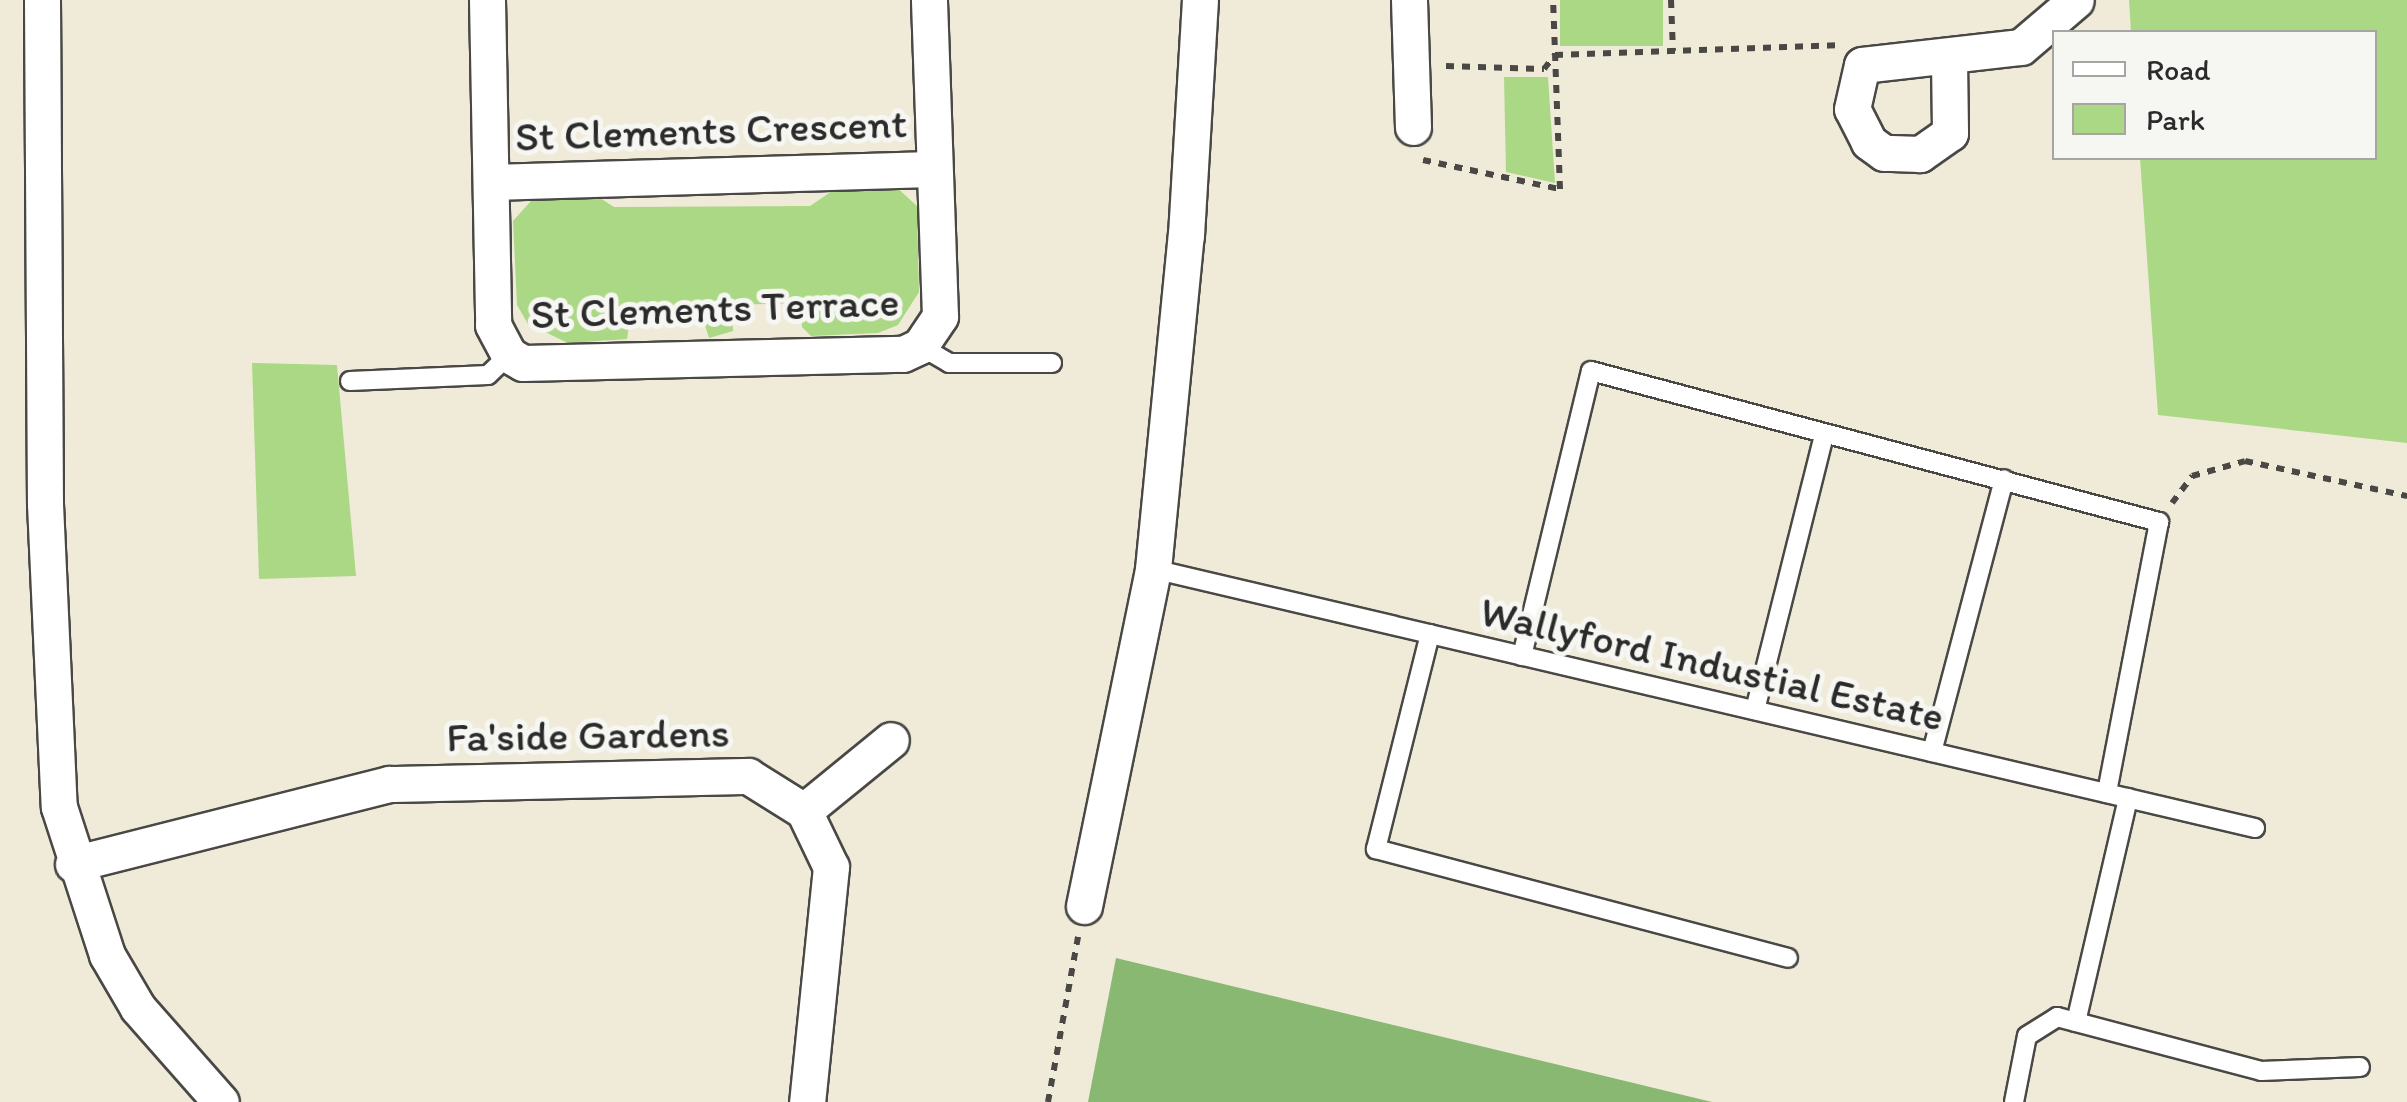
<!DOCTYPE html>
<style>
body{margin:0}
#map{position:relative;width:2407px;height:1102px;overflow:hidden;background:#f0ebd9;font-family:Itim,sans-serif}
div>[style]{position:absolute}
.green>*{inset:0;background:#abd885;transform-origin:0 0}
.forest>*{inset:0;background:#88b872}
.path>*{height:6px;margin-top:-3px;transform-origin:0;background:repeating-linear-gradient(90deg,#494845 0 8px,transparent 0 16px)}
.roads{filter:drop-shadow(2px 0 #494845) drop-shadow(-2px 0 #494845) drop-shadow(0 2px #494845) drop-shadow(0 -2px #494845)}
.service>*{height:18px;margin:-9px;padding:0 9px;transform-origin:9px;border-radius:9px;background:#fff}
.minor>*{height:35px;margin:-17.5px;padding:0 17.5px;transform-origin:17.5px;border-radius:17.5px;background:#fff}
span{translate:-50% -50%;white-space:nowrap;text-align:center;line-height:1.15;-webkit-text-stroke:10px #f6f6f2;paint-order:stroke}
.street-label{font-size:42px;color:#2b2b2b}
.legend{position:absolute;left:2052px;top:30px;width:325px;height:130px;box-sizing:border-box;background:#f6f6f2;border:2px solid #a5a5a2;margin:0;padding:12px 18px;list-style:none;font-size:30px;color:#2b2b2b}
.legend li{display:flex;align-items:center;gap:20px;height:50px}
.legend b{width:50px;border:2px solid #a5a5a2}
</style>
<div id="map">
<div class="green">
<i style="left:1560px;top:0;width:103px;height:46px"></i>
<i style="clip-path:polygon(2129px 0,2407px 0,2407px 443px,2158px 415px,2140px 158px,2374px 158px,2374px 32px,2131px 32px)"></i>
<i style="clip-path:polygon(1504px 77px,1548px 77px,1555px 183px,1506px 172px)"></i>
<i style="clip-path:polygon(844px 183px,893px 184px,917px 206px,919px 292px,898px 325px,878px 333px,811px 336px,802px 327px,801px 303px,732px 305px,733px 331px,709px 338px,699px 306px,632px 306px,627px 339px,568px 343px,528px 324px,517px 305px,513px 221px,538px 193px,592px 193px,614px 207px,810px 206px)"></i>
<i style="clip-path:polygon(252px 363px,337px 365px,356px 576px,259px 579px)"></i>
</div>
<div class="forest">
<i style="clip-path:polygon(1116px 958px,1712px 1102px,1088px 1102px)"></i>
</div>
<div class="path">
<i style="left:1671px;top:0;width:51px;rotate:87.8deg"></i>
<i style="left:1446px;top:66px;width:98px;rotate:1.8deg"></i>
<i style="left:1544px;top:69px;width:18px;rotate:-52deg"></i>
<i style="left:1555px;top:55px;width:282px;rotate:-2deg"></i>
<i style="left:1423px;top:160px;width:140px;rotate:12deg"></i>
<i style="left:1560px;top:189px;width:189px;rotate:-92.1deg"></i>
<i style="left:2172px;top:503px;width:34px;rotate:-53deg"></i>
<i style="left:2192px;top:476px;width:55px;rotate:-15.8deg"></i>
<i style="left:2245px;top:461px;width:166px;rotate:12.2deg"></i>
<i style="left:1048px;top:1102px;width:168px;rotate:-79.7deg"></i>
</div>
<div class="roads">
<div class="service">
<i style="left:920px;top:346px;width:34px;rotate:30deg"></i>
<i style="left:949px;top:363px;width:103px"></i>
<i style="left:350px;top:381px;width:138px;rotate:-2.5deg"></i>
<i style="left:488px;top:375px;width:29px;rotate:-44deg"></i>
<i style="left:1153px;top:569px;width:1132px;rotate:13.23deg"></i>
<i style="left:1430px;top:634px;width:222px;rotate:104.1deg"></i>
<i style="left:1376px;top:849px;width:426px;rotate:14.8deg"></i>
<i style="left:1522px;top:656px;width:293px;rotate:-76.4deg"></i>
<i style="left:1591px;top:371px;width:588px;rotate:14.89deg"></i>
<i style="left:2159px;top:522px;width:276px;rotate:100.9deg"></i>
<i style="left:1755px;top:710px;width:283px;rotate:-75.9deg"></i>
<i style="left:1932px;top:752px;width:282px;rotate:-75.2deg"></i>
<i style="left:2076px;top:1022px;width:230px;rotate:-76.9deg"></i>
<i style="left:2014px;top:1102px;width:67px;rotate:-78.9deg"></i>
<i style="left:2027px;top:1036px;width:36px;rotate:-32deg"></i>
<i style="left:2057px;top:1017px;width:211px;rotate:14.8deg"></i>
<i style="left:2261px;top:1071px;width:99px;rotate:-2.3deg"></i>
</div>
<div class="minor">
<i style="left:42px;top:0;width:504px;rotate:89.66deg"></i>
<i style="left:45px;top:504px;width:303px;rotate:87.4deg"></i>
<i style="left:59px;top:807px;width:156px;rotate:72deg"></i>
<i style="left:107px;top:955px;width:61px;rotate:59.7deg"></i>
<i style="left:138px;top:1008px;width:125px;rotate:48.6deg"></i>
<i style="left:487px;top:0;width:325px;rotate:88.9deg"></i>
<i style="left:493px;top:325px;width:34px;rotate:62deg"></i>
<i style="left:509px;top:355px;width:16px;rotate:30deg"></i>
<i style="left:523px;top:363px;width:380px;rotate:-1.4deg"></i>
<i style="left:903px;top:354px;width:19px;rotate:-25deg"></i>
<i style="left:920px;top:346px;width:36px;rotate:-56deg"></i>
<i style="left:940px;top:316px;width:316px;rotate:-92deg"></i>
<i style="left:1409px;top:0;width:127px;rotate:88.2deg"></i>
<i style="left:1949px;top:59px;width:74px;rotate:89.2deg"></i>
<i style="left:1950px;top:133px;width:37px;rotate:145deg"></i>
<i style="left:1920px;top:154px;width:36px;rotate:-178deg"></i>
<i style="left:1884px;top:153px;width:19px;rotate:-144deg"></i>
<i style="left:1869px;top:142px;width:37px;rotate:-117deg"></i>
<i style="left:1852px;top:109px;width:45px;rotate:-77.2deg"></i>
<i style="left:1862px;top:65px;width:160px;rotate:-6.5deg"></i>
<i style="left:2021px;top:47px;width:72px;rotate:-40.5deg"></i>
<i style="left:492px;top:182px;width:439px;rotate:-1.7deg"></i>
<i style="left:804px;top:811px;width:112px;rotate:-39.2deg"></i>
<i style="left:73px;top:864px;width:326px;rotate:-14.2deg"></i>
<i style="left:389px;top:784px;width:359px;rotate:-1.3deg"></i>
<i style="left:748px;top:776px;width:66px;rotate:32deg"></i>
<i style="left:804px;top:811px;width:62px;rotate:64.3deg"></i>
<i style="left:831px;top:867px;width:236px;rotate:95.8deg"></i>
<i style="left:1084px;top:906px;width:344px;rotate:-78.4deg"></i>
<i style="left:1153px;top:569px;width:336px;rotate:-84.4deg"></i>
<i style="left:1186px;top:235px;width:235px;rotate:-86.6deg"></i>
</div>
</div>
<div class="street-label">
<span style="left:711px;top:130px;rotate:-2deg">St Clements Crescent</span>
<span style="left:715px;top:308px;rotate:-2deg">St Clements Terrace</span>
<span style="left:1712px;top:664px;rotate:13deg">Wallyford Industial Estate</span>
<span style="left:588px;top:735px;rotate:-1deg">Fa'side Gardens</span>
</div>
<ul class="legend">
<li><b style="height:12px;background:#fff"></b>Road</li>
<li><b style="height:28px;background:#abd885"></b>Park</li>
</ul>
</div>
